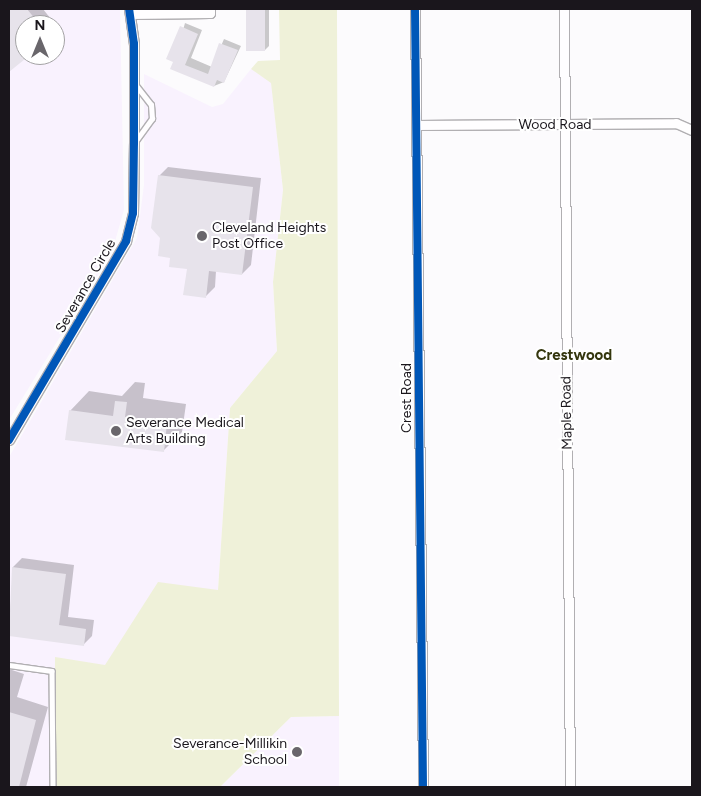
<!DOCTYPE html>
<style>
body{margin:0}
#map{position:relative;width:701px;height:796px;overflow:hidden;background:#fcfbfd;font-family:Figtree,sans-serif}
div>[style]{position:absolute}
.built>*{inset:0;background:#f9f2fe}
.green>*{inset:0;background:#eff1d9}
.shadow>*{inset:0;background:#0003}
.building>*{inset:0;background:#e7e3eb;transform-origin:0 0}
.roads{filter:drop-shadow(1px 0 #b1afb2) drop-shadow(-1px 0 #b1afb2) drop-shadow(0 1px #b1afb2) drop-shadow(0 -1px #b1afb2)}
.service>*{height:4.5px;margin:-2.25px;padding:0 2.25px;transform-origin:2.25px;border-radius:2.25px;background:#fffeff}
.minor>*{height:9px;margin:-4.5px;padding:0 4.5px;transform-origin:4.5px;border-radius:4.5px;background:#fffeff}
.cycleway>*{height:8px;margin:-4px;padding:0 4px;transform-origin:4px;border-radius:4px;background:#0057b8}
.dots>*{width:14px;height:14px;translate:-50% -50%;box-sizing:border-box;border:2px solid #fff;border-radius:50%}
span{translate:-50% -50%;white-space:nowrap;text-align:center;line-height:1.15;-webkit-text-stroke:4px #fff;paint-order:stroke}
.street-label{font-size:14px;color:#1a161c}
.poi-label{font-size:14px;color:#1a161c}
.left{translate:0 -50%;text-align:left}
.right{translate:-100% -50%;text-align:right}
.neighbourhood-label{font-size:15px;color:#34360d;font-weight:700}
.frame{position:absolute;inset:0;border:10px solid #1a161c;pointer-events:none}
.north{position:absolute;left:15px;top:15px;width:50px;height:50px;box-sizing:border-box;background:#fff;border:1px solid #a3a2a4;border-radius:50%;rotate:0deg;font-size:14px;font-weight:700;line-height:20px;text-align:center;color:#1a161c}
.north::after{content:'';display:block;margin:auto;width:18px;height:22px;background:#69666b;clip-path:polygon(50% 0,100% 100%,50% 72%,0 100%)}
</style>
<div id="map">
<div class="built">
<i style="clip-path:polygon(evenodd,9px 9px,120px 9px,124px 210px,112px 252px,9px 420px,9px 9px,25px 25px,55px 25px,55px 55px,25px 55px,25px 25px)"></i>
<i style="clip-path:polygon(251px 69px,271px 82px,283px 190px,273px 282px,277px 351px,230px 408px,212px 681px,55px 658px,55px 787px,9px 787px,9px 457px,137px 238px,144px 185px,144px 74px,212px 107px,223px 104px)"></i>
<i style="clip-path:polygon(339px 716px,339px 787px,220px 787px,291px 717px)"></i>
</div>
<div class="green">
<i style="clip-path:polygon(279px 9px,337px 9px,339px 716px,291px 717px,220px 787px,55px 787px,55px 657px,105px 665px,158px 582px,218px 590px,230px 408px,277px 351px,273px 282px,283px 190px,271px 83px,251px 69px,258px 61px,280px 60px)"></i>
</div>
<div class="shadow">
<i style="clip-path:polygon(10px 9px,43px 9px,62px 33px,55px 40px,55px 25px,25px 25px,28px 55px,9px 70px)"></i>
<i style="clip-path:polygon(247px 9px,269px 9px,269px 46px,265px 50px,248px 50px)"></i>
<i style="clip-path:polygon(185px 23px,202px 30px,191px 58px,212px 67px,224px 39px,241px 46px,224px 82px,214px 86px,172px 68px)"></i>
<i style="clip-path:polygon(168px 167px,261px 178px,251px 265px,242px 274px,216px 271px,215px 287px,206px 296px,188px 268px,171px 257px,161px 238px,159px 176px)"></i>
<i style="clip-path:polygon(135px 382px,145px 383px,143px 398px,186px 404px,182px 432px,163px 451px,70px 411px,89px 391px,122px 396px)"></i>
<i style="clip-path:polygon(22px 558px,74px 565px,68px 617px,94px 620px,92px 636px,83px 645px,9px 635px,13px 567px)"></i>
<i style="clip-path:polygon(9px 669px,24px 674px,17px 697px,48px 707px,26px 787px,9px 787px)"></i>
</div>
<div class="building">
<i style="clip-path:polygon(27px 9px,40px 25px,25px 25px,25px 55px,30px 55px,9px 72px,9px 10px)"></i>
<i style="left:246px;top:9px;width:19px;height:42px"></i>
<i style="clip-path:polygon(180px 26px,198px 34px,185px 65px,208px 74px,219px 43px,238px 50px,224px 83px,217px 80px,214px 87px,170px 69px,173px 62px,166px 59px)"></i>
<i style="clip-path:polygon(158px 175px,253px 187px,242px 275px,209px 271px,206px 298px,183px 295px,187px 269px,169px 267px,170px 258px,158px 256px,160px 238px,151px 228px)"></i>
<i style="clip-path:polygon(115px 401px,127px 402px,125px 417px,167px 423px,164px 452px,65px 440px,69px 410px,113px 416px)"></i>
<i style="clip-path:polygon(12px 567px,66px 574px,59px 625px,86px 629px,84px 646px,9px 636px)"></i>
<i style="clip-path:polygon(9px 712px,36px 720px,19px 787px,9px 787px)"></i>
</div>
<div class="roads">
<div class="service">
<i style="left:135px;top:142px;width:29px;rotate:-54deg"></i>
<i style="left:152px;top:119px;width:14px;rotate:-94deg"></i>
<i style="left:151px;top:105px;width:24px;rotate:-128deg"></i>
<i style="left:9px;top:665px;width:43px;rotate:7.9deg"></i>
<i style="left:52px;top:671px;width:116px;rotate:89.5deg"></i>
</div>
<div class="minor">
<i style="left:415px;top:9px;width:778px;rotate:89.41deg"></i>
<i style="left:564px;top:9px;width:778px;rotate:89.56deg"></i>
<i style="left:130px;top:14px;width:80px;rotate:-0.7deg"></i>
<i style="left:210px;top:13px;width:4px;rotate:-90deg"></i>
<i style="left:416px;top:125px;width:260px;rotate:-0.4deg"></i>
<i style="left:676px;top:123px;width:17px;rotate:24deg"></i>
<i style="left:9px;top:440px;width:231px;rotate:-59.5deg"></i>
<i style="left:126px;top:241px;width:29px;rotate:-76deg"></i>
<i style="left:133px;top:213px;width:70px;rotate:-89.2deg"></i>
<i style="left:134px;top:143px;width:99px;rotate:-90deg"></i>
<i style="left:134px;top:44px;width:35px;rotate:-98deg"></i>
</div>
</div>
<div class="cycleway">
<i style="left:415px;top:9px;width:778px;rotate:89.41deg"></i>
<i style="left:9px;top:440px;width:231px;rotate:-59.5deg"></i>
<i style="left:126px;top:241px;width:29px;rotate:-76deg"></i>
<i style="left:133px;top:213px;width:70px;rotate:-89.2deg"></i>
<i style="left:134px;top:143px;width:99px;rotate:-90deg"></i>
<i style="left:134px;top:44px;width:35px;rotate:-98deg"></i>
</div>
<div class="dots">
<i style="left:202px;top:236px;background:#69666b"></i>
<i style="left:116px;top:431px;background:#69666b"></i>
<i style="left:297px;top:752px;background:#69666b"></i>
</div>
<div class="street-label">
<span style="left:555px;top:125px">Wood Road</span>
<span style="left:86px;top:286px;rotate:-60deg">Severance Circle</span>
<span style="left:407px;top:398px;rotate:-90deg">Crest Road</span>
<span style="left:567px;top:413px;rotate:-91deg">Maple Road</span>
</div>
<div class="poi-label">
<span class="left" style="left:212px;top:236px">Cleveland Heights<br>Post Office</span>
<span class="left" style="left:126px;top:431px">Severance Medical<br>Arts Building</span>
<span class="right" style="left:287px;top:752px">Severance-Millikin<br>School</span>
</div>
<div class="neighbourhood-label">
<span style="left:574px;top:356px">Crestwood</span>
</div>
<div class="frame"></div>
<div class="north">N</div>
</div>
